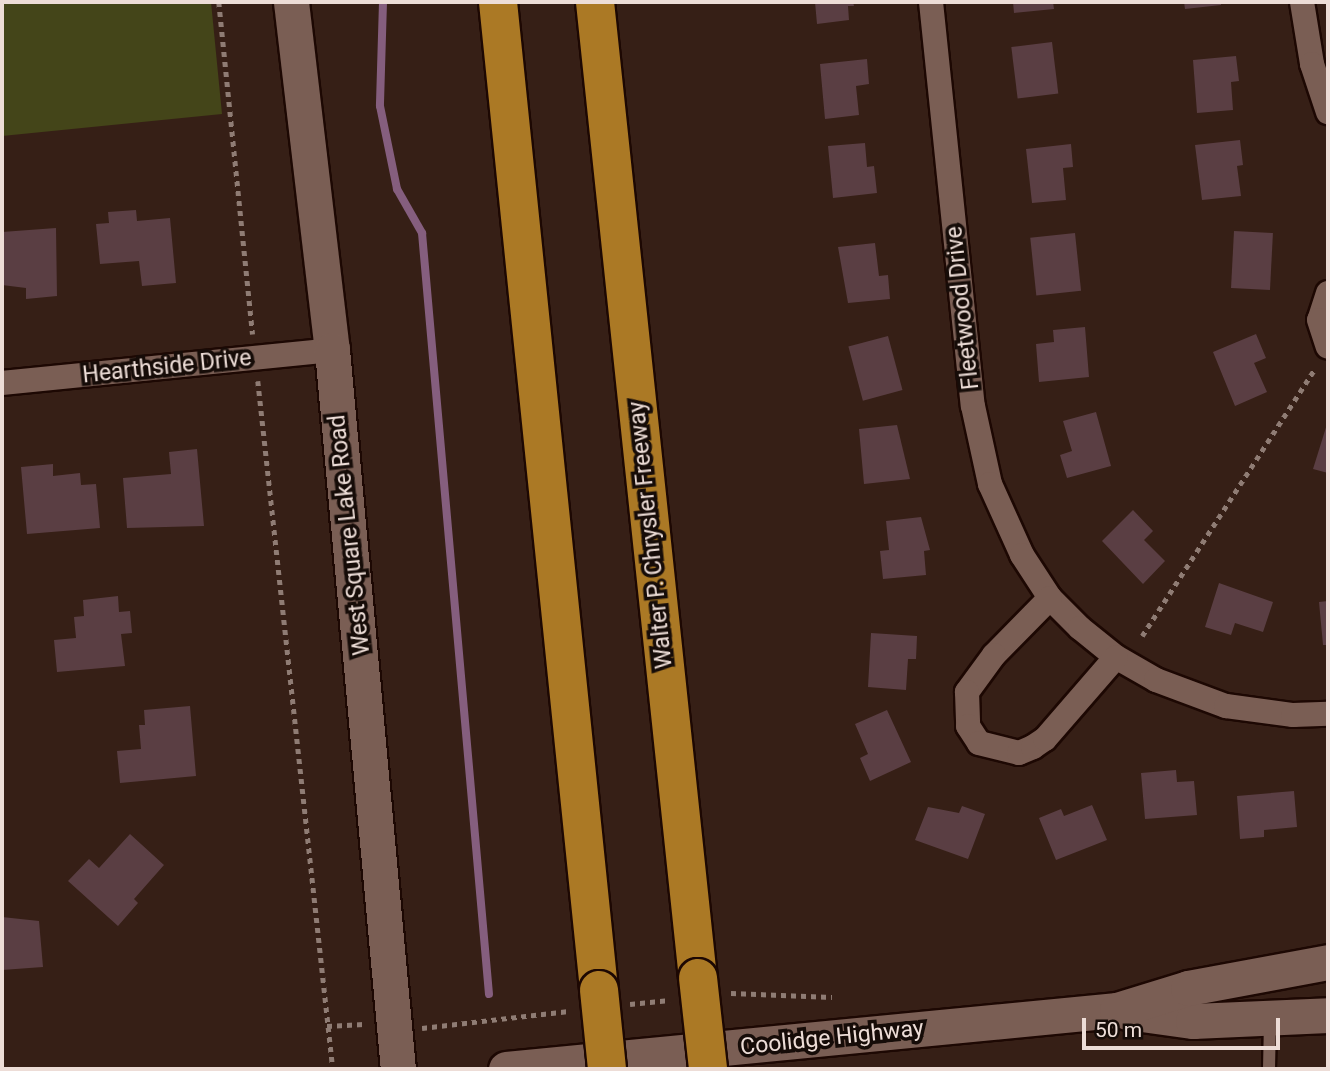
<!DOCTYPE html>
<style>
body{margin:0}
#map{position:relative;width:1330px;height:1071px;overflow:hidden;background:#361f16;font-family:Roboto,sans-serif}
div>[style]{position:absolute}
.green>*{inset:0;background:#444519}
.stream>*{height:8px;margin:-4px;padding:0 4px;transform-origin:4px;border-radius:4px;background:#855e7e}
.building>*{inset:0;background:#5a3e43;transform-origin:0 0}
.path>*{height:4.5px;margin-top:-2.25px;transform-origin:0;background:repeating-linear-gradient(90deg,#8f7c74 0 5px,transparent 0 10px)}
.roads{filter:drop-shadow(2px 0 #1d0803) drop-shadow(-2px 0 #1d0803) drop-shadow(0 2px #1d0803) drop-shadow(0 -2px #1d0803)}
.lane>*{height:12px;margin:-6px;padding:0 6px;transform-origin:6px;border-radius:6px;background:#7a5e54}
.street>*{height:24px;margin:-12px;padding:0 12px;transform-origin:12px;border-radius:12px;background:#7a5e54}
.secondary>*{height:35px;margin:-17.5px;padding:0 17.5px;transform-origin:17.5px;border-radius:17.5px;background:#7a5e54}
.highway>*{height:38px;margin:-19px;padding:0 19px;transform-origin:19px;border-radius:19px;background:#ab7925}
.bridges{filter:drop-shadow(2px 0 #1d0803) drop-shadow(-2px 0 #1d0803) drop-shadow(0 2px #1d0803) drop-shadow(0 -2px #1d0803)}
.highway-bridge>*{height:38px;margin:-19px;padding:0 19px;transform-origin:19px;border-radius:19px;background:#ab7925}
span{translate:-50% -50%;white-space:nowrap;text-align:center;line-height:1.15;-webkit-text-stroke:7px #160c08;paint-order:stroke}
.street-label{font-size:23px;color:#edddd7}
.frame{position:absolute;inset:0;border:4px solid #edddd7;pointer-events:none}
.scale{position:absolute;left:1082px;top:1018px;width:198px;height:32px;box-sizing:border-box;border:4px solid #edddd7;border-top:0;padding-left:9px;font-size:21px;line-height:24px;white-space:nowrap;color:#edddd7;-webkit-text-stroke:5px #160c08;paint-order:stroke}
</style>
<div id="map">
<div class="green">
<i style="clip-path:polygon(2px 2px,211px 2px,222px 114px,2px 136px)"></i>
</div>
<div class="stream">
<i style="left:383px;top:2px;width:104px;rotate:91.7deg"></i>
<i style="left:380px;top:106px;width:85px;rotate:78.4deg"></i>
<i style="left:397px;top:189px;width:51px;rotate:60.4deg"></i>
<i style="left:422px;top:233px;width:764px;rotate:84.97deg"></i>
</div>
<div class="building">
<i style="clip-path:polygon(815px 2px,853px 2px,854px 6px,848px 6px,849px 20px,817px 24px)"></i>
<i style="clip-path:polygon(1013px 2px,1053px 2px,1054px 9px,1014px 13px)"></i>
<i style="clip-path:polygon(1184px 2px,1221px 2px,1221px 5px,1185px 9px)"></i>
<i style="left:1052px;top:42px;width:52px;height:41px;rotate:83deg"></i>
<i style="clip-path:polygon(1236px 56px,1239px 81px,1231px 82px,1233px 110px,1197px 113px,1193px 60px)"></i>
<i style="clip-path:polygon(867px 59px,869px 84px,856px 86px,859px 115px,825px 119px,820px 64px)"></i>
<i style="clip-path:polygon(1240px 140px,1243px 165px,1237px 166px,1241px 196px,1202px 200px,1195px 145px)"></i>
<i style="clip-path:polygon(865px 143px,867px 167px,874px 166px,877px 193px,833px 198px,828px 146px)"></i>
<i style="clip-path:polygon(1071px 144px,1073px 167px,1063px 168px,1066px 200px,1032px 203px,1026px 149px)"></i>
<i style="clip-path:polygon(136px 210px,137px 221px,170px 218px,176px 283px,142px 286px,139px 261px,100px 264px,96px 224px,109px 223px,108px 212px)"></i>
<i style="clip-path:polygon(56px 228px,57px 296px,26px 299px,26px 288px,2px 285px,2px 232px)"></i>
<i style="left:1234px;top:231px;width:39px;height:57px;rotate:3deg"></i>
<i style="left:1075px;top:233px;width:58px;height:45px;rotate:84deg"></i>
<i style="clip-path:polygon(875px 243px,879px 276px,888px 275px,890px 299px,848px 303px,838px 247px)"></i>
<i style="clip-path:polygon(1085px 327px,1089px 377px,1039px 382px,1036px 344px,1054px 342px,1053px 330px)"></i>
<i style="clip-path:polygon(1256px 334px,1266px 358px,1254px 363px,1267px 392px,1235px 406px,1213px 352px)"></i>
<i style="left:888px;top:336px;width:56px;height:41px;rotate:75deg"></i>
<i style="clip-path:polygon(1096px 412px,1111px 466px,1067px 478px,1060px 455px,1072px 451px,1063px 421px)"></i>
<i style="clip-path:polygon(1328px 421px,1328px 473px,1313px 469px)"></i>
<i style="clip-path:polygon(897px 425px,910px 479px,864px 484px,859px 429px)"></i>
<i style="clip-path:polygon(197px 449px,204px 526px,127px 528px,123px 478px,171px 474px,169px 452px)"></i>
<i style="clip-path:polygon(53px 464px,53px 476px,80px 473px,81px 485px,96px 484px,100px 528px,27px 534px,21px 467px)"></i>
<i style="clip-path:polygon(1133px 510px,1153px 531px,1144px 540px,1165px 561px,1143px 584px,1102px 541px)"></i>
<i style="clip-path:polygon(921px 517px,930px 550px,924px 551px,926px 575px,883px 579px,880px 551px,889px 550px,886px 521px)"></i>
<i style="clip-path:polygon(1219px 583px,1273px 602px,1263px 632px,1235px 623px,1231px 635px,1205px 627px)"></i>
<i style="clip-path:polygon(118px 596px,119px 612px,130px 611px,132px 633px,121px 634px,125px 666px,57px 672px,54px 640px,76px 638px,74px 617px,84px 616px,83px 600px)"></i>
<i style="clip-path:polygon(1328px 601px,1328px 645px,1323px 645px,1319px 602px)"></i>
<i style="clip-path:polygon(871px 633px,917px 636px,916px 659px,908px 659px,906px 690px,868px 687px)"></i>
<i style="clip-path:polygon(190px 706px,196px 776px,120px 783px,117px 751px,141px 749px,139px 725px,145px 725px,144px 710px)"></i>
<i style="clip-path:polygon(887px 710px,911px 762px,870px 781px,860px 758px,868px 754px,855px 724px)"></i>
<i style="clip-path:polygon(1176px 770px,1177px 782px,1194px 781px,1197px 815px,1145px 819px,1141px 773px)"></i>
<i style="clip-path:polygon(1294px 791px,1297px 827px,1264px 830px,1264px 837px,1240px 839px,1237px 796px)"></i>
<i style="clip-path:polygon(1092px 805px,1107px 840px,1056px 860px,1039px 818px,1061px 809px,1064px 816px)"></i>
<i style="clip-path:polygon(962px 806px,985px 814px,968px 859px,915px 840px,928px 807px,959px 813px)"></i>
<i style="clip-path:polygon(130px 834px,164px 865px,134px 899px,138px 903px,118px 926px,68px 881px,89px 859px,99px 868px)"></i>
<i style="clip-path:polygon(2px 917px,39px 921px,43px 967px,2px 970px)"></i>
</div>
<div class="path">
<i style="left:219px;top:2px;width:334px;rotate:84.2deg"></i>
<i style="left:258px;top:381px;width:692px;rotate:83.78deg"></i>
<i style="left:1142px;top:636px;width:318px;rotate:-57.1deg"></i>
<i style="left:731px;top:993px;width:101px;rotate:2.3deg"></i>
<i style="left:630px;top:1004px;width:40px;rotate:-5.7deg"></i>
<i style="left:327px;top:1026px;width:37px;rotate:-3deg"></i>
<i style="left:422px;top:1028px;width:148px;rotate:-6.6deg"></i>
</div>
<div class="roads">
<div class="lane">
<i style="left:1269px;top:1069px;width:48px;rotate:-88.8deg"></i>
</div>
<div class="street">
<i style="left:931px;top:2px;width:406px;rotate:84.1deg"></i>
<i style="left:973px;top:406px;width:80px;rotate:77.7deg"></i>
<i style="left:990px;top:484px;width:78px;rotate:65.7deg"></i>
<i style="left:1022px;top:555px;width:51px;rotate:56.9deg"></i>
<i style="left:1050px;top:598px;width:42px;rotate:45deg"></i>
<i style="left:1080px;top:628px;width:46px;rotate:38.9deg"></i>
<i style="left:1116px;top:657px;width:46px;rotate:29.9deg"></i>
<i style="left:1156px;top:680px;width:75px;rotate:20.4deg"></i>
<i style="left:1226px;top:706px;width:68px;rotate:7.7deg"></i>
<i style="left:1293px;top:715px;width:35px;rotate:-2deg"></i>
<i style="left:1302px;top:2px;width:63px;rotate:80.8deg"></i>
<i style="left:1312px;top:64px;width:51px;rotate:71.6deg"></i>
<i style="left:1328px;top:293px;width:28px;rotate:108deg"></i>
<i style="left:1319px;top:320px;width:28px;rotate:72deg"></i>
<i style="left:2px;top:383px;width:332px;rotate:-5.7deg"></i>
<i style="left:1050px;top:598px;width:80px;rotate:134.5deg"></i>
<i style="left:994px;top:655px;width:46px;rotate:126.1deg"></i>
<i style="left:967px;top:692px;width:34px;rotate:88deg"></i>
<i style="left:968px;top:726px;width:20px;rotate:57deg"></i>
<i style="left:979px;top:743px;width:41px;rotate:14deg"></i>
<i style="left:1019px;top:753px;width:15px;rotate:-23deg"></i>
<i style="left:1033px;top:747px;width:14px;rotate:-34deg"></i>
<i style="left:1045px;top:739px;width:108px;rotate:-49.1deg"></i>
</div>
<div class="secondary">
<i style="left:291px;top:2px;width:350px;rotate:83.3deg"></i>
<i style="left:332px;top:350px;width:722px;rotate:84.76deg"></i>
<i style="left:1127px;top:1012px;width:67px;rotate:7.8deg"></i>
<i style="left:1193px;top:1021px;width:135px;rotate:-2.5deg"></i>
<i style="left:506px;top:1069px;width:614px;rotate:-5.52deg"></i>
<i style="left:1117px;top:1010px;width:74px;rotate:-17.2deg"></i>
<i style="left:1188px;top:988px;width:142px;rotate:-10.5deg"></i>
</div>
<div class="highway">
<i style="left:498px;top:2px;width:993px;rotate:84.16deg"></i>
<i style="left:595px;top:2px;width:981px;rotate:83.98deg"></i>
</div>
</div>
<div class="bridges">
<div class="highway-bridge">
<i style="left:698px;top:978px;width:92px;rotate:83.7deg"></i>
<i style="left:599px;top:990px;width:79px;rotate:84.2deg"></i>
</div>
</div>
<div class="street-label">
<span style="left:963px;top:308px;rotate:-96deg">Fleetwood Drive</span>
<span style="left:167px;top:367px;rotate:-6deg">Hearthside Drive</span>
<span style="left:350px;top:535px;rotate:-96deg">West Square Lake Road</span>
<span style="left:651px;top:535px;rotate:-96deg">Walter P. Chrysler Freeway</span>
<span style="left:832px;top:1038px;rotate:-6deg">Coolidge Highway</span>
</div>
<div class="frame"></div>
<div class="scale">50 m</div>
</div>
